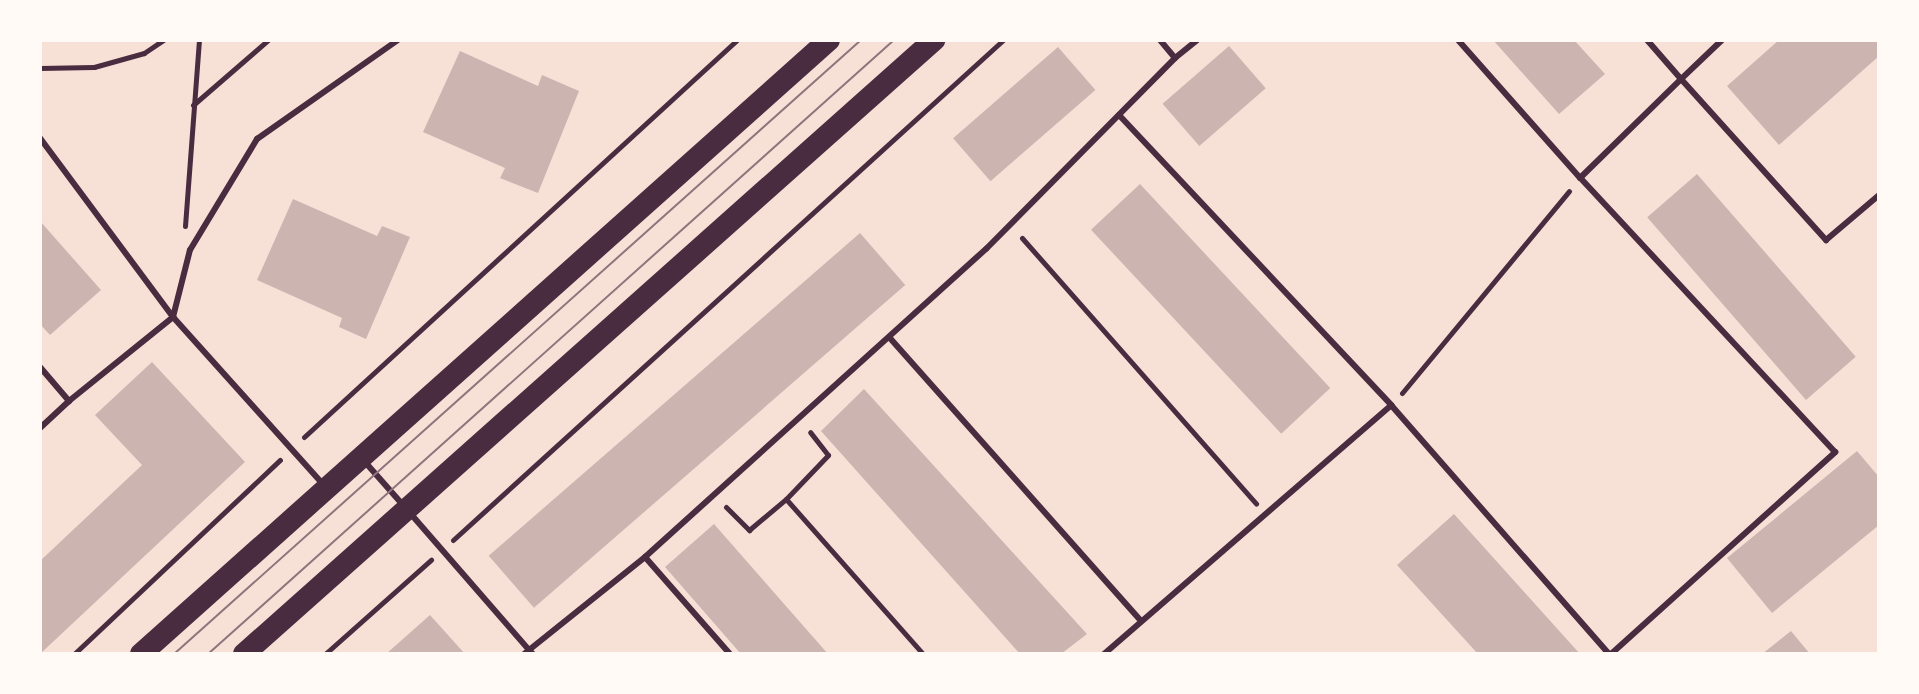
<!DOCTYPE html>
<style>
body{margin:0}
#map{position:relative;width:1919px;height:694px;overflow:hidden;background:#f7e1d7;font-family:Roboto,sans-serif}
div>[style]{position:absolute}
.building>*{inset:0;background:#ccb4b1;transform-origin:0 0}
.path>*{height:5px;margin:-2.5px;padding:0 2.5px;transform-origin:2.5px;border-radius:2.5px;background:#4a2c40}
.service>*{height:6px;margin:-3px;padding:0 3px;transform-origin:3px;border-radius:3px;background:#4a2c40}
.trunk>*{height:22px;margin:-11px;padding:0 11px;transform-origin:11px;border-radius:11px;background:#4a2c40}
.tram>*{height:2px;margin:-1px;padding:0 1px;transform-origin:1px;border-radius:1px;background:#8f747c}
span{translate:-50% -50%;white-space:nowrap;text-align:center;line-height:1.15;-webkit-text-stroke:7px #fffaf5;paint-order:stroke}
.frame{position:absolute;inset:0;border:42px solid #fffaf5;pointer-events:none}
</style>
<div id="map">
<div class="building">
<i style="clip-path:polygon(1493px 40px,1574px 40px,1605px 74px,1559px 114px)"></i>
<i style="clip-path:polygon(1779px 40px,1879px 40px,1879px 56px,1779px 145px,1727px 86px)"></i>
<i style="left:1229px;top:46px;width:56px;height:88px;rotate:49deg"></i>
<i style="left:1058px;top:47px;width:57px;height:139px;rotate:49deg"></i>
<i style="clip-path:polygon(460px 51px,538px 86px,542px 75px,579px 91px,538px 193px,500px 178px,505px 168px,423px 132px)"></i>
<i style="left:1697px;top:174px;width:242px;height:66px;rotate:49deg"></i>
<i style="left:1140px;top:184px;width:279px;height:67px;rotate:47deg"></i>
<i style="clip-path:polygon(293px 199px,377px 236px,382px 226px,410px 237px,366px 339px,339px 327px,342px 318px,257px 280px)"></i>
<i style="clip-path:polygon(40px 221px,101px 290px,50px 335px,40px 324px)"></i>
<i style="left:860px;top:233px;width:69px;height:492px;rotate:49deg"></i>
<i style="clip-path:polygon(152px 362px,245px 462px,40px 654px,40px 561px,142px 465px,95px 415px)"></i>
<i style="clip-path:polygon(864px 389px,1087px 634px,1061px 654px,1020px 654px,821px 431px)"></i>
<i style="clip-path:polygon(1857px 451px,1879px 477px,1879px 525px,1772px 613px,1727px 558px)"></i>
<i style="clip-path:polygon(1454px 514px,1580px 654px,1478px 654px,1397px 565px)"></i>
<i style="clip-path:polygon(714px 524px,828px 654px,741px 654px,665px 567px)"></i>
<i style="clip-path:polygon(430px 615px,465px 654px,386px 654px)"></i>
<i style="clip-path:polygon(1791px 631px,1810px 654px,1762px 654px)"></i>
</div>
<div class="path">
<i style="left:40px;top:68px;width:54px;rotate:-1.1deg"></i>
<i style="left:94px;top:67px;width:52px;rotate:-15.6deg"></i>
<i style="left:144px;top:53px;width:23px;rotate:-34deg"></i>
<i style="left:193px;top:105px;width:99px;rotate:-40.9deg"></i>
<i style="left:185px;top:226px;width:187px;rotate:-85.7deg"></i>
<i style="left:1022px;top:238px;width:354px;rotate:48.6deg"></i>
<i style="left:1402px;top:393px;width:262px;rotate:-50.4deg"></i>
<i style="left:304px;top:437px;width:587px;rotate:-42.52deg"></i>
<i style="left:786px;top:499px;width:61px;rotate:-46.3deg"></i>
<i style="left:828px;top:455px;width:29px;rotate:-128deg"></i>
<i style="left:726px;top:507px;width:33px;rotate:45deg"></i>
<i style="left:749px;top:530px;width:48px;rotate:-40deg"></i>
<i style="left:786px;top:499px;width:207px;rotate:48.5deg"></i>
<i style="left:453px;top:540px;width:743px;rotate:-42.27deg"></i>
<i style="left:74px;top:654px;width:283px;rotate:-43.3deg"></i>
<i style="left:325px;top:654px;width:142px;rotate:-41.6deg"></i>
</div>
<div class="service">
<i style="left:1458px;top:40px;width:184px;rotate:48.5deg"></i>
<i style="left:1722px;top:40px;width:57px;rotate:136.4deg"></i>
<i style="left:1681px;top:79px;width:217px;rotate:48deg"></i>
<i style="left:1826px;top:240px;width:70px;rotate:-40.3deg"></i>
<i style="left:1175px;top:58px;width:28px;rotate:-39deg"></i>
<i style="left:1119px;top:115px;width:398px;rotate:46.8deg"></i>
<i style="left:40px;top:138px;width:223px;rotate:53.4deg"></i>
<i style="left:173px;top:317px;width:226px;rotate:48.1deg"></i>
<i style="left:889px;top:337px;width:378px;rotate:48.4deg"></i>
<i style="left:40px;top:367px;width:45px;rotate:49.5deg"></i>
<i style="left:69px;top:401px;width:40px;rotate:137deg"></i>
<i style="left:69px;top:401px;width:134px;rotate:-38.9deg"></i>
<i style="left:173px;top:317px;width:69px;rotate:-75.8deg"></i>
<i style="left:190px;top:250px;width:130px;rotate:-58.9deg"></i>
<i style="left:257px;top:139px;width:172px;rotate:-35.1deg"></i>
<i style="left:365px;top:462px;width:57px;rotate:48.5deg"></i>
<i style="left:410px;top:513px;width:181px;rotate:49deg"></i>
<i style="left:529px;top:650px;width:6px;rotate:141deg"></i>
<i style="left:645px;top:557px;width:129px;rotate:48.8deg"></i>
<i style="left:533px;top:654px;width:6px;rotate:-135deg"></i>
<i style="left:529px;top:650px;width:149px;rotate:-38.7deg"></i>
<i style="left:645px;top:557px;width:460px;rotate:-42.1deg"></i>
<i style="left:986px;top:249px;width:269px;rotate:-45.3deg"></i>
<i style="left:1175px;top:58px;width:23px;rotate:-130deg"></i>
<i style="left:1104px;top:654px;width:380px;rotate:-40.9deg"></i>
<i style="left:1391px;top:405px;width:331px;rotate:48.8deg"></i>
<i style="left:1611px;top:654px;width:302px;rotate:-42deg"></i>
<i style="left:1835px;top:452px;width:374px;rotate:-132.9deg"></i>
<i style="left:1580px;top:178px;width:141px;rotate:-44.4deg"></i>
<i style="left:1681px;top:79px;width:52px;rotate:-131.1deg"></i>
</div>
<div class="trunk">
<i style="left:141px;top:654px;width:922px;rotate:-41.75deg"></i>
<i style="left:244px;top:654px;width:924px;rotate:-41.66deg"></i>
</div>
<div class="tram">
<i style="left:174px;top:654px;width:921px;rotate:-41.79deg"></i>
<i style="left:208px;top:654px;width:921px;rotate:-41.83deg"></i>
</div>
<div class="frame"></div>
</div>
